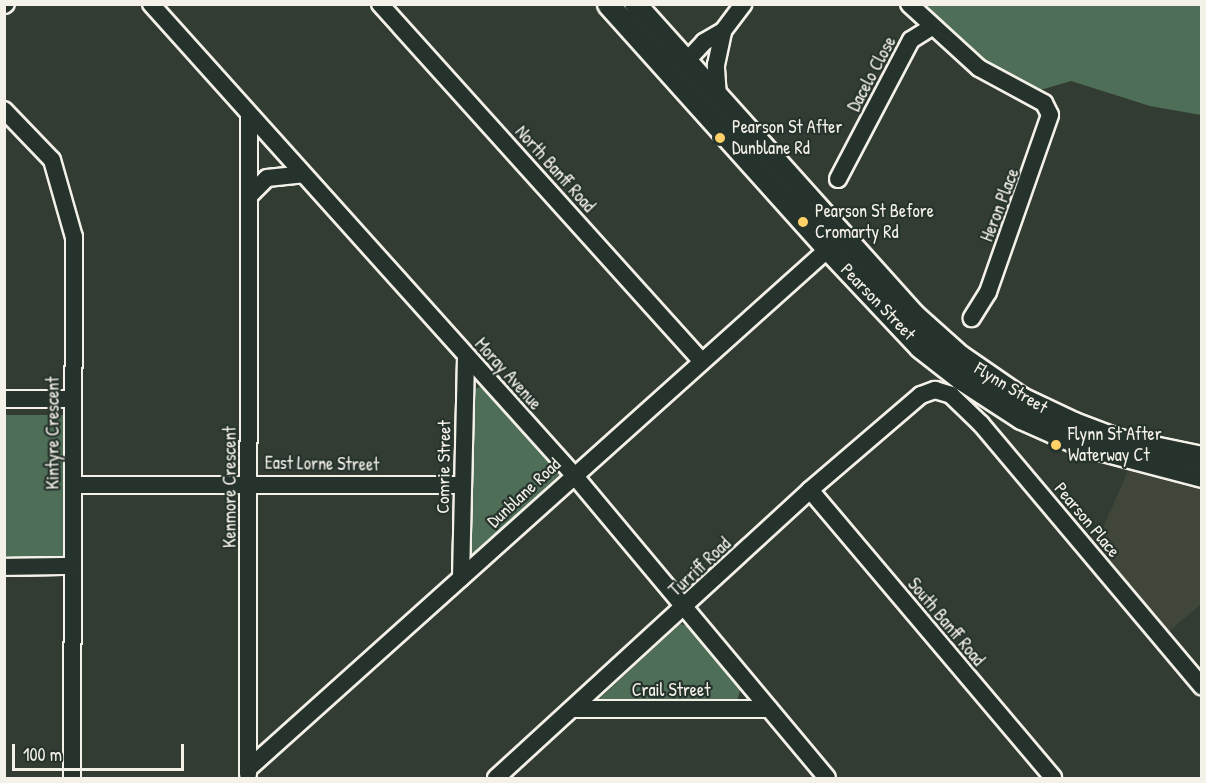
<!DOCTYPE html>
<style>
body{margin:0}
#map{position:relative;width:1206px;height:783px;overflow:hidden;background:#323c33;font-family:"Patrick Hand",sans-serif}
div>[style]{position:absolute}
.built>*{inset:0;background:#40463a}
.green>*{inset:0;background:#4f6e57;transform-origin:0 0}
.roads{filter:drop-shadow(2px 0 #f4f1e8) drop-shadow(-2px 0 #f4f1e8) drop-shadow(0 2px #f4f1e8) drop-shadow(0 -2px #f4f1e8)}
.minor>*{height:16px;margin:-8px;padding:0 8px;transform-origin:8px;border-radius:8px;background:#26332d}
.major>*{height:21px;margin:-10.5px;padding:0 10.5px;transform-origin:10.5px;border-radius:10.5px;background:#26332d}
.dots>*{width:16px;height:16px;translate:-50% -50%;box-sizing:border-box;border:3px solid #26332d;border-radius:50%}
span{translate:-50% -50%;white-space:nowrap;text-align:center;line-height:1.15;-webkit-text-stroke:4.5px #26332d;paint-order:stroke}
.street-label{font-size:18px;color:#f4f1e8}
.poi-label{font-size:18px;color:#f4f1e8}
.left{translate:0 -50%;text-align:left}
.frame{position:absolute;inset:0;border:6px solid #f4f1e8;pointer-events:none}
.scale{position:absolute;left:12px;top:744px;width:172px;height:27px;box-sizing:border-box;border:3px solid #f4f1e8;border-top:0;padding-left:8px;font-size:18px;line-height:21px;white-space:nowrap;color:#f4f1e8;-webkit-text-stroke:4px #26332d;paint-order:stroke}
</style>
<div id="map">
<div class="built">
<i style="clip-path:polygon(1137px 451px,1201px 464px,1201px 604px,1161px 638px,1087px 546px,1101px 532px)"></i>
</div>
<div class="green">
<i style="clip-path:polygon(916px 5px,1201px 5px,1201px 115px,1150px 106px,1071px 81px,1037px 91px,1011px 80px)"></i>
<i style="clip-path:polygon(482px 386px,559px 468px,559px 475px,471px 557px,470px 391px)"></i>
<i style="left:5px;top:415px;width:58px;height:146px"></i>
<i style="clip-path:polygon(680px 624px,690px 626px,741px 687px,737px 701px,598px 700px)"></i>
</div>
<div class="roads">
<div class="minor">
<i style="left:151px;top:4px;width:632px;rotate:48.08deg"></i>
<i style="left:573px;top:474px;width:396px;rotate:50.1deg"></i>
<i style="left:380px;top:4px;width:479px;rotate:48deg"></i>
<i style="left:909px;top:4px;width:95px;rotate:42.4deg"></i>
<i style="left:979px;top:68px;width:74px;rotate:28.3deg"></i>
<i style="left:1044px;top:103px;width:13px;rotate:63deg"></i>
<i style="left:1050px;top:115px;width:188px;rotate:109.3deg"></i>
<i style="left:988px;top:292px;width:31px;rotate:122deg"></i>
<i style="left:4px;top:5px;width:2px;rotate:-27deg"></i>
<i style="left:679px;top:69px;width:37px;rotate:-47deg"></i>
<i style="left:704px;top:42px;width:22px;rotate:-30deg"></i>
<i style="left:718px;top:97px;width:32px;rotate:-94deg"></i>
<i style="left:716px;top:65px;width:35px;rotate:-78deg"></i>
<i style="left:723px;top:31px;width:34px;rotate:-53deg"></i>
<i style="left:4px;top:110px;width:69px;rotate:46.2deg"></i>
<i style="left:52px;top:160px;width:80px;rotate:74.1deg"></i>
<i style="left:74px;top:237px;width:541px;rotate:90.21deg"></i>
<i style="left:838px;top:179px;width:157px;rotate:-62.3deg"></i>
<i style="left:911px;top:40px;width:25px;rotate:-32deg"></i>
<i style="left:249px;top:196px;width:25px;rotate:-45deg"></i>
<i style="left:267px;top:178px;width:36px;rotate:-6deg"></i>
<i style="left:4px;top:399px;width:68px"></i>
<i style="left:73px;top:485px;width:390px"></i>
<i style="left:810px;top:490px;width:377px;rotate:49.8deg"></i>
<i style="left:4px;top:567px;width:67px;rotate:-0.9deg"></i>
<i style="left:461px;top:578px;width:222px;rotate:-88.7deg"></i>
<i style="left:573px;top:709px;width:196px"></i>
<i style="left:248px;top:769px;width:779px;rotate:-41.88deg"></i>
<i style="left:248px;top:774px;width:659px;rotate:-89.91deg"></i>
<i style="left:496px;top:778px;width:426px;rotate:-42.5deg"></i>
<i style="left:810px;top:490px;width:146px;rotate:-40.6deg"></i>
<i style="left:921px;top:395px;width:15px;rotate:-20deg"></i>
<i style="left:935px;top:390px;width:17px;rotate:17deg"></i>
<i style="left:951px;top:395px;width:42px;rotate:44deg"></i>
<i style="left:981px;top:424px;width:343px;rotate:49.9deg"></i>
</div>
<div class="major">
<i style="left:608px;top:4px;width:329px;rotate:48.1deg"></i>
<i style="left:828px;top:249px;width:134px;rotate:46.8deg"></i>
<i style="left:920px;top:347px;width:52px;rotate:38deg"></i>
<i style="left:961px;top:379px;width:72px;rotate:33deg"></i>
<i style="left:1021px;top:418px;width:64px;rotate:23.8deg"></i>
<i style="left:1080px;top:444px;width:126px;rotate:14.7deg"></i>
<i style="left:635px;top:4px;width:416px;rotate:48.1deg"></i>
<i style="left:913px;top:314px;width:63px;rotate:41.8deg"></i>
<i style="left:960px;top:356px;width:74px;rotate:34.5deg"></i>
<i style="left:1021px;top:398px;width:59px;rotate:25.3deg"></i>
<i style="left:1074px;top:423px;width:48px;rotate:20.7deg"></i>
<i style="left:1119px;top:440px;width:85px;rotate:11.6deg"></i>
</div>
</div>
<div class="dots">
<i style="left:720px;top:138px;background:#ffd166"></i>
<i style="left:803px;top:222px;background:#ffd166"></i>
<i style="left:1056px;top:445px;background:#ffd166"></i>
</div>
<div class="street-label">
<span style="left:872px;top:74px;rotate:-62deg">Dacelo Close</span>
<span style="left:555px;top:169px;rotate:48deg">North Banff Road</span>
<span style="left:1000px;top:205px;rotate:-69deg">Heron Place</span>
<span style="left:878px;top:302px;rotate:46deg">Pearson Street</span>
<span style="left:508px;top:374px;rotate:48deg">Moray Avenue</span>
<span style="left:1011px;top:388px;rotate:31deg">Flynn Street</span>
<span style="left:53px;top:433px;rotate:-90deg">Kintyre Crescent</span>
<span style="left:322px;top:464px;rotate:1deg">East Lorne Street</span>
<span style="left:444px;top:467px;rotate:-89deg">Comrie Street</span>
<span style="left:230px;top:487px;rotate:-90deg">Kenmore Crescent</span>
<span style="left:524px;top:493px;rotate:-43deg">Dunblane Road</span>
<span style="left:1087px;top:520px;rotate:50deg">Pearson Place</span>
<span style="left:700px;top:567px;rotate:-43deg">Turriff Road</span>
<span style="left:946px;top:622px;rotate:50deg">South Banff Road</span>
<span style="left:671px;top:690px">Crail Street</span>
</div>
<div class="poi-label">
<span class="left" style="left:732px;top:138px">Pearson St After<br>Dunblane Rd</span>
<span class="left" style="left:815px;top:222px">Pearson St Before<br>Cromarty Rd</span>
<span class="left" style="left:1068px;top:445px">Flynn St After<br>Waterway Ct</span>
</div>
<div class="frame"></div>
<div class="scale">100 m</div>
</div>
